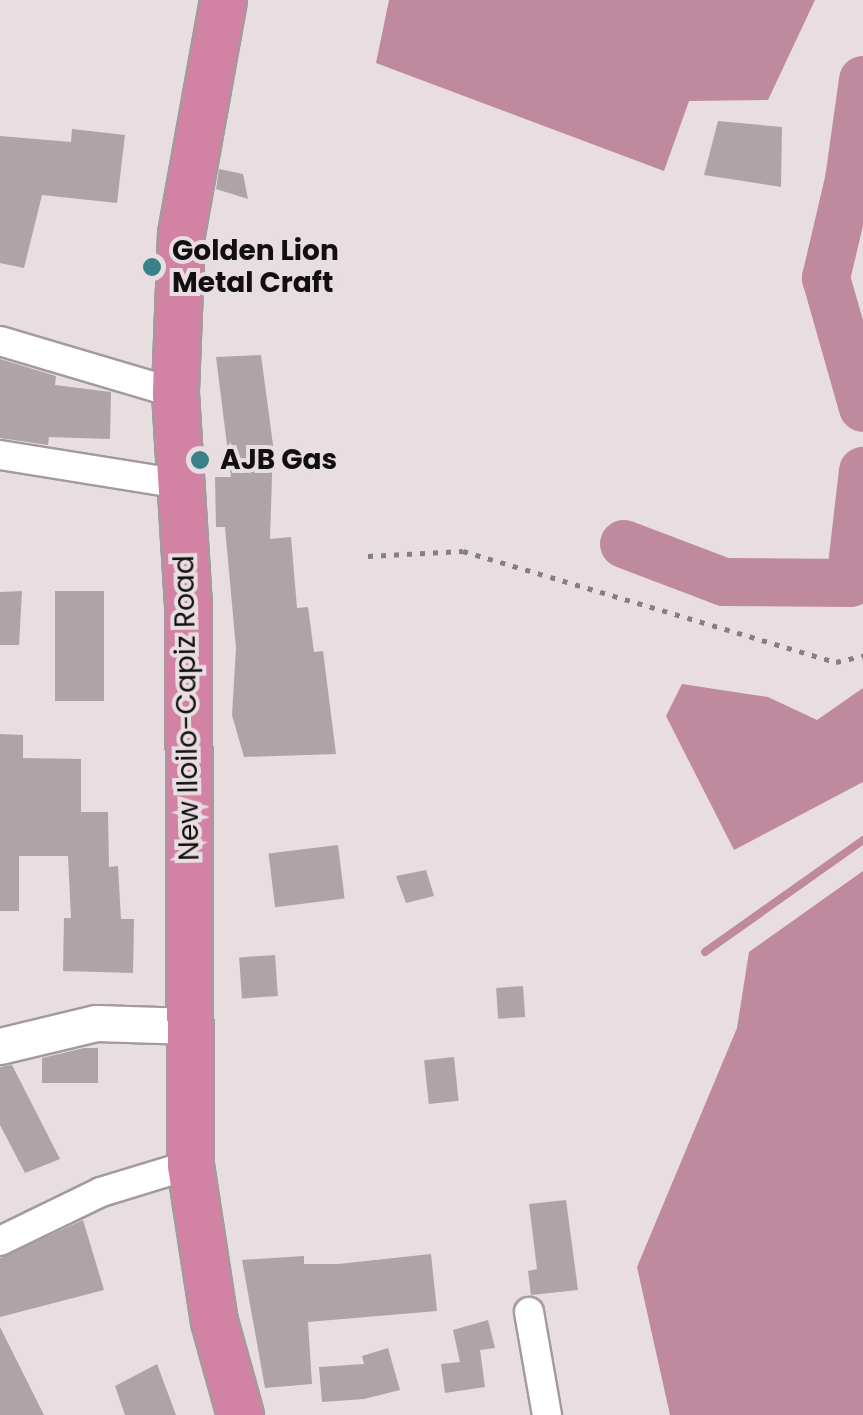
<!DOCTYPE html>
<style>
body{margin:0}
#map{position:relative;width:863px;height:1415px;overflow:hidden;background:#e8dde0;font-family:Poppins,sans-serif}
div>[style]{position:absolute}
.water>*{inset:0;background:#bf8a9d}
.stream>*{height:8px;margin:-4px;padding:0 4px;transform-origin:4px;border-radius:4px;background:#bf8a9d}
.river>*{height:48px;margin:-24px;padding:0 24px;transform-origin:24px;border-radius:24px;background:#bf8a9d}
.building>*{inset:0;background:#aea4a7;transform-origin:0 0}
.path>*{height:5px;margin-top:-2.5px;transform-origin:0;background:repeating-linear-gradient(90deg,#867f81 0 5px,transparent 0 13px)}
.roads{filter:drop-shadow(2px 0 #a49a9d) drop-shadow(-2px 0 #a49a9d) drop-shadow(0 2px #a49a9d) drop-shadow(0 -2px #a49a9d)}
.minor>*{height:28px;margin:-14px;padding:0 14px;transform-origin:14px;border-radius:14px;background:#fff}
.tertiary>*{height:35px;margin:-17.5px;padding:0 17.5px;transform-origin:17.5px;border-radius:17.5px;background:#fff}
.trunk>*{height:45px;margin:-22.5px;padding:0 22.5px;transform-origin:22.5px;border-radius:22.5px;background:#d282a3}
.dots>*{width:28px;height:28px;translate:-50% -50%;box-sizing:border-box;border:5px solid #e8dde0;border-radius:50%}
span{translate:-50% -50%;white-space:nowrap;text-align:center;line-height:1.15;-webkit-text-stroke:8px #e8dde0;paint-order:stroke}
.poi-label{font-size:28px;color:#120f10;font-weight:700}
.left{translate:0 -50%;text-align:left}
.street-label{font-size:28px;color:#120f10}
</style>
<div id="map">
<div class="water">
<i style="clip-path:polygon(389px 0,815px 0,768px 100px,689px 101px,664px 171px,376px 63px)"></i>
<i style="clip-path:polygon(682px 684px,768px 697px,817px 720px,863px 688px,863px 782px,734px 850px,666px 716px)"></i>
<i style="clip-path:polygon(863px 871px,863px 1415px,670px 1415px,637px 1267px,737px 1028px,749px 952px)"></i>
</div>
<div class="stream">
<i style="left:705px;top:952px;width:194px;rotate:-35.3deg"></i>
</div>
<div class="river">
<i style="left:863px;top:80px;width:101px;rotate:98deg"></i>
<i style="left:849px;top:180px;width:101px;rotate:103.2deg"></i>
<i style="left:826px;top:278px;width:135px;rotate:74.1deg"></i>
<i style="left:624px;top:544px;width:107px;rotate:20.8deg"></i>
<i style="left:724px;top:582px;width:126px;rotate:0.5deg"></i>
<i style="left:850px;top:583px;width:113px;rotate:-83.4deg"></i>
</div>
<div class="building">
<i style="clip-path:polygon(718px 121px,782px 127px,781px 187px,704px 175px)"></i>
<i style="clip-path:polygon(72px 129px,125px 135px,117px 203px,42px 195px,24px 268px,0 263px,0 136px,71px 142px)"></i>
<i style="clip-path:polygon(219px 169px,243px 174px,248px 199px,216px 189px)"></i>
<i style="clip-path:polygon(261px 355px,273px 445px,270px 539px,291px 537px,297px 608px,308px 607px,314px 652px,323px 651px,336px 754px,244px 757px,232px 715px,236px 648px,225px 527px,216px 527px,215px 477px,231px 477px,216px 357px)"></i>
<i style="clip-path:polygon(0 359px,56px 376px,55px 385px,111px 392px,110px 439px,49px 437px,48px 445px,0 438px)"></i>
<i style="clip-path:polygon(22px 591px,19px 645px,0 645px,0 592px)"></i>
<i style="left:55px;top:591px;width:49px;height:110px"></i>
<i style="clip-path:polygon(0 734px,23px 735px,23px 758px,81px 759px,81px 812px,108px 812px,109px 867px,118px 866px,121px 919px,134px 919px,133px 973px,63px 971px,64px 918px,71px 918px,68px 856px,19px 856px,19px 911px,0 911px)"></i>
<i style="left:338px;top:845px;width:54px;height:70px;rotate:83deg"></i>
<i style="clip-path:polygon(426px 870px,434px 896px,406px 903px,396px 876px)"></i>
<i style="left:275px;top:955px;width:41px;height:36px;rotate:86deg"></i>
<i style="left:523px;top:986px;width:31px;height:27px;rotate:86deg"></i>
<i style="clip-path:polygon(84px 1048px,98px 1048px,98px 1083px,42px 1083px,42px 1058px)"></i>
<i style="left:454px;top:1057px;width:44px;height:30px;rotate:84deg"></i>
<i style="clip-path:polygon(12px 1065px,60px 1159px,25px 1173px,0 1125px,0 1067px)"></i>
<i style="clip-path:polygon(566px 1200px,578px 1290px,531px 1295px,528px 1271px,537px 1269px,529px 1204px)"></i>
<i style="clip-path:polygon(83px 1220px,104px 1290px,0 1317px,0 1258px)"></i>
<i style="clip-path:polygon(431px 1254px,437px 1311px,308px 1322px,312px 1384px,265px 1388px,242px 1260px,304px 1256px,304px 1264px,338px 1264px)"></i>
<i style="clip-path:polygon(488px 1320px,495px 1348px,480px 1350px,485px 1387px,445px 1393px,441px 1364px,460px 1362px,453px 1330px)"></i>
<i style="clip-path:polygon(0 1327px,44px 1415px,0 1415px)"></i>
<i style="clip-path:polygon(388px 1348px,400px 1390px,364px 1399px,322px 1402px,319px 1367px,364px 1364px,362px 1356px)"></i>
<i style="clip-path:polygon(157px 1364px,176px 1415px,125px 1415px,115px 1386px)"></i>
</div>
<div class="path">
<i style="left:368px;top:556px;width:95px;rotate:-3deg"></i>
<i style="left:463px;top:551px;width:389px;rotate:16.6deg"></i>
<i style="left:836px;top:662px;width:28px;rotate:-13deg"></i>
</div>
<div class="roads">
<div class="minor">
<i style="left:0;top:341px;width:183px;rotate:16.5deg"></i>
<i style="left:0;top:455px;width:184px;rotate:9.1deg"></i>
<i style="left:0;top:1241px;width:112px;rotate:-25.9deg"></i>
<i style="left:101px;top:1192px;width:93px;rotate:-16.9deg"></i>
<i style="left:529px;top:1312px;width:105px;rotate:80.1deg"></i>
</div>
<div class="tertiary">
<i style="left:0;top:1046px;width:99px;rotate:-13.5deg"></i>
<i style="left:96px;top:1023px;width:95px;rotate:1.8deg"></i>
</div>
<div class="trunk">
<i style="left:223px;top:0;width:238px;rotate:100.2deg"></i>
<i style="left:181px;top:234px;width:159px;rotate:92.2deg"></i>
<i style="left:175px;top:393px;width:214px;rotate:86.5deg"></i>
<i style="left:188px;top:607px;width:558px;rotate:89.79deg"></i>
<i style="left:190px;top:1165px;width:158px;rotate:81.3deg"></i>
<i style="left:214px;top:1321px;width:98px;rotate:74.5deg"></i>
</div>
</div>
<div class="dots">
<i style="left:152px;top:267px;background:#398189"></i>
<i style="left:200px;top:460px;background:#398189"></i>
</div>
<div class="poi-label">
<span class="left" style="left:172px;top:267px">Golden Lion<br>Metal Craft</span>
<span class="left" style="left:220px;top:460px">AJB Gas</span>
</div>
<div class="street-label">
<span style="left:187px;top:708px;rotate:-91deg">New Iloilo-Capiz Road</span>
</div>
</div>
